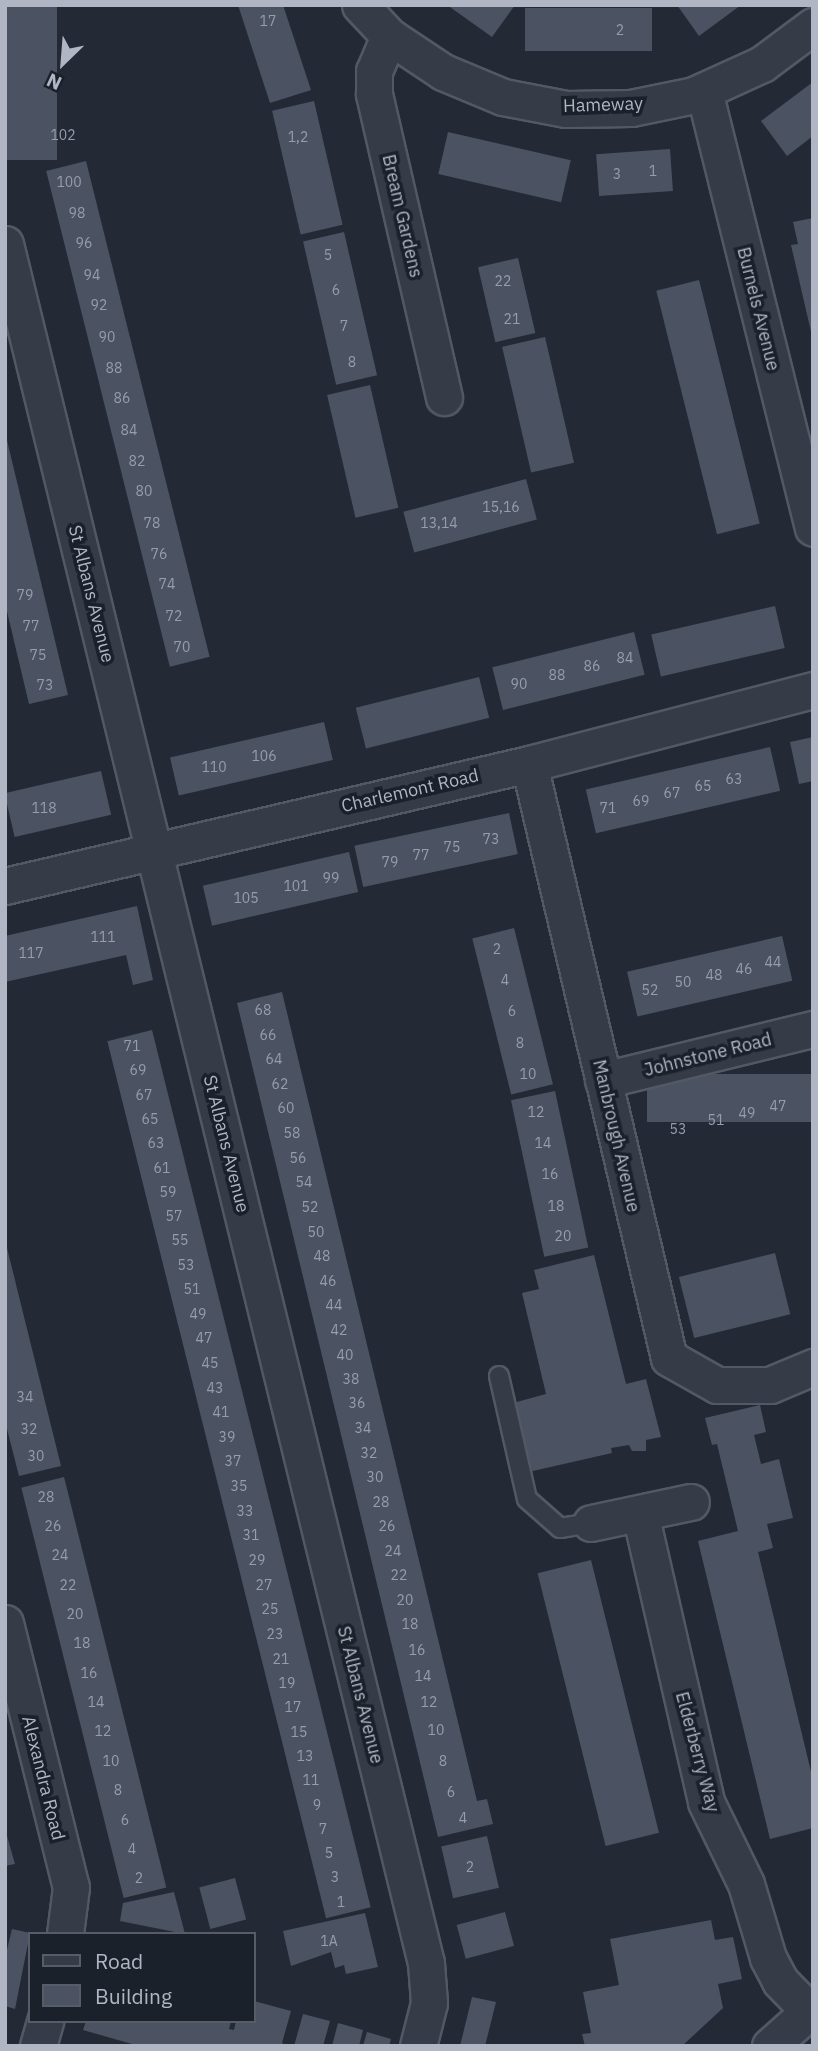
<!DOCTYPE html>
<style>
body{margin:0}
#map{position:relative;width:818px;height:2051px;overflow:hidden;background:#232a36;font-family:"IBM Plex Sans",sans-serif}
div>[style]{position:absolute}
.building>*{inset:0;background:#4b5362;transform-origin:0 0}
.roads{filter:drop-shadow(2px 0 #535964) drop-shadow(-2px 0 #535964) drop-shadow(0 2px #535964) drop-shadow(0 -2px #535964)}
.lane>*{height:18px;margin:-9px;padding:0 9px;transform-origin:9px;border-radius:9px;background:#363c47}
.street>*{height:35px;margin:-17.5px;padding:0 17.5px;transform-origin:17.5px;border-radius:17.5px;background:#363c47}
span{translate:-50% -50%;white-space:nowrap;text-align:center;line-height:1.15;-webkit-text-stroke:7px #1b212b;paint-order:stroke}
.number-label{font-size:14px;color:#979dab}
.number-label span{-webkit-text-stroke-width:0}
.street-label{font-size:18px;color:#b0b6c3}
.frame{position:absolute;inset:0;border:7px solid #b0b6c3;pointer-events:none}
.legend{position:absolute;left:28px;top:1932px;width:228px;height:91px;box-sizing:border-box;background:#1b212b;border:2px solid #575d68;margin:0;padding:9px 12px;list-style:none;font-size:21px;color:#b0b6c3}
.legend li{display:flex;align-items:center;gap:14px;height:35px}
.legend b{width:35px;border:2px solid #575d68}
.north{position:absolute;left:28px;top:28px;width:70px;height:70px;-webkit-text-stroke:5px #1b212b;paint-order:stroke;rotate:205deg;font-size:19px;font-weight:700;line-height:28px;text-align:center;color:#b0b6c3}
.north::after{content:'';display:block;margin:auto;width:24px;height:32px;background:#b0b6c3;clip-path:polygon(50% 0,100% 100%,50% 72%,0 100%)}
</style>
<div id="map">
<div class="building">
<i style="left:6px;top:5px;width:51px;height:155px"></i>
<i style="clip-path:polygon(238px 5px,283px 5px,311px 90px,270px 103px)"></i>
<i style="clip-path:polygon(447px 5px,515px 5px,492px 37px)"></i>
<i style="clip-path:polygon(677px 5px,741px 5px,699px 36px)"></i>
<i style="left:525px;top:8px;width:127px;height:43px"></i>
<i style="clip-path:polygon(813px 82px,813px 136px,787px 156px,761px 121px)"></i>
<i style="left:314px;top:101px;width:127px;height:43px;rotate:77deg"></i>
<i style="left:448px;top:132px;width:126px;height:43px;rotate:13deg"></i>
<i style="left:670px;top:149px;width:42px;height:74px;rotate:86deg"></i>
<i style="left:86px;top:161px;width:511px;height:41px;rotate:76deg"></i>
<i style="clip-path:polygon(813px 218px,813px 336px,812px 336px,791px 245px,798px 244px,793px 222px)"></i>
<i style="left:344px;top:232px;width:147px;height:42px;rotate:77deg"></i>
<i style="left:518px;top:258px;width:77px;height:41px;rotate:77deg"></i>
<i style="left:699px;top:280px;width:251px;height:44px;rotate:76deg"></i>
<i style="left:545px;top:337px;width:129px;height:44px;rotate:77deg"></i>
<i style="left:370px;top:385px;width:126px;height:44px;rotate:77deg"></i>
<i style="clip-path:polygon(6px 436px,68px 695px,29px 704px,5px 603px)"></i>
<i style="left:526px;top:479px;width:42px;height:127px;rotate:75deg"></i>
<i style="left:775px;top:606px;width:43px;height:127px;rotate:77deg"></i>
<i style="left:634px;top:632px;width:44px;height:146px;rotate:76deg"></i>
<i style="left:479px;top:677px;width:42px;height:127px;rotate:76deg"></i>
<i style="left:324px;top:722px;width:39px;height:158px;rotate:77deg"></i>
<i style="clip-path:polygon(813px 737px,813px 781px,799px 784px,790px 742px)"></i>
<i style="left:770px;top:747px;width:45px;height:189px;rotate:77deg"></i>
<i style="left:101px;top:771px;width:45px;height:99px;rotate:77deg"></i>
<i style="left:509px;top:813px;width:42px;height:158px;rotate:78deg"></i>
<i style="left:349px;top:852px;width:41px;height:150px;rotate:77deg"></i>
<i style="clip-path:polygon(137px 906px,153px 980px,133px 985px,126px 955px,5px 982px,5px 936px)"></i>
<i style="left:514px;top:928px;width:161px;height:43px;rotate:76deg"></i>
<i style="left:782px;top:936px;width:46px;height:159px;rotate:77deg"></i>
<i style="clip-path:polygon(282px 992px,477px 1801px,487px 1799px,493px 1824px,438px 1837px,237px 1003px)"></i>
<i style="left:152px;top:1030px;width:904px;height:46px;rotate:76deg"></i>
<i style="left:813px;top:1074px;width:48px;height:166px;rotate:90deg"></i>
<i style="left:555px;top:1091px;width:160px;height:45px;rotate:78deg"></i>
<i style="clip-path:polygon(5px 1240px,61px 1466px,19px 1476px,5px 1421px)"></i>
<i style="left:775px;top:1253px;width:63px;height:99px;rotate:76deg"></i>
<i style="clip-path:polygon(594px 1255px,626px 1384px,646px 1379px,661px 1437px,646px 1440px,646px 1451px,632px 1451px,629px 1445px,611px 1448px,612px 1453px,524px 1473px,513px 1403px,546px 1394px,522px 1293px,539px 1289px,534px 1270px)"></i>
<i style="clip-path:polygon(760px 1405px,766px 1432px,754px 1435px,761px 1464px,779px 1459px,793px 1518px,767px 1524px,773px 1548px,758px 1552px,813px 1780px,813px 1828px,770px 1839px,698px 1541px,738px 1531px,717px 1444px,712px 1445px,705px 1418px)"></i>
<i style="left:64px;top:1477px;width:423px;height:44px;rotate:76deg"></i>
<i style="left:591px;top:1560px;width:281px;height:55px;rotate:76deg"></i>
<i style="clip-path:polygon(5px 1829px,15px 1864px,5px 1866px)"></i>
<i style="left:487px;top:1836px;width:53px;height:47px;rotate:77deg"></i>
<i style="left:235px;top:1878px;width:43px;height:37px;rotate:75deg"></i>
<i style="clip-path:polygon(174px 1892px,185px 1934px,120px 1921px,123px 1903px)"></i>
<i style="left:505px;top:1912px;width:35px;height:50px;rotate:75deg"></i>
<i style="clip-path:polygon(365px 1913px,378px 1967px,346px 1974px,344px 1965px,335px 1968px,331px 1952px,291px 1966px,283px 1931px)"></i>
<i style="clip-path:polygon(711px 1920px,715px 1940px,733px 1937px,742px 1979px,718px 1984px,723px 2008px,682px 2046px,585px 2046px,582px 2034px,591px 2033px,583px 1992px,619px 1985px,610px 1939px)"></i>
<i style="clip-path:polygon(12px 1929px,30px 1933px,15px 2009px,5px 2006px,5px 1958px)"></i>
<i style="clip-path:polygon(472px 1997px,496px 2002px,485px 2046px,460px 2046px)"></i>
<i style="clip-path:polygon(254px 2001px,291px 2011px,282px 2043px,288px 2046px,139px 2046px,83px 2030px,86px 2021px,231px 2021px,229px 2029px,234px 2030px,236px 2021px,254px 2021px)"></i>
<i style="clip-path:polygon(303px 2014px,330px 2021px,323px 2046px,294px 2046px)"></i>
<i style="clip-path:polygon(338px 2023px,363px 2030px,359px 2046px,332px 2046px)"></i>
<i style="clip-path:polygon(367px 2032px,391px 2039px,389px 2046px,363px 2046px)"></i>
</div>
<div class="roads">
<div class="lane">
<i style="left:499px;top:1376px;width:126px;rotate:77.2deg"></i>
<i style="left:527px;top:1499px;width:44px;rotate:41.3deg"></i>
<i style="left:560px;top:1528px;width:31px;rotate:-9deg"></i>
</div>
<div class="street">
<i style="left:360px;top:5px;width:42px;rotate:46.9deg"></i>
<i style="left:389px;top:36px;width:65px;rotate:33.7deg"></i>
<i style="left:443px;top:72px;width:65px;rotate:22.6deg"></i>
<i style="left:503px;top:97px;width:64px;rotate:10.8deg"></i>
<i style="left:566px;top:109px;width:65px;rotate:-0.9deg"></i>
<i style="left:631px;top:108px;width:64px;rotate:-11.7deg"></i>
<i style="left:694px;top:95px;width:75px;rotate:-24.5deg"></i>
<i style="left:762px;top:64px;width:64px;rotate:-36.7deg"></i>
<i style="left:389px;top:36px;width:38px;rotate:113deg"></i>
<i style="left:374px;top:71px;width:23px;rotate:90deg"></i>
<i style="left:374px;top:94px;width:311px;rotate:77deg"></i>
<i style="left:704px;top:91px;width:450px;rotate:76deg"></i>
<i style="left:5px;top:244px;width:1770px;rotate:76.24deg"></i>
<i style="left:426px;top:1963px;width:40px;rotate:85.7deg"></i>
<i style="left:429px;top:2003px;width:44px;rotate:104.3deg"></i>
<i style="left:529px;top:764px;width:610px;rotate:76.74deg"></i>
<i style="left:669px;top:1358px;width:55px;rotate:29.4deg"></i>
<i style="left:717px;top:1385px;width:53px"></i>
<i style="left:770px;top:1385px;width:47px;rotate:-22.7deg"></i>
<i style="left:5px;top:886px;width:538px;rotate:-13.11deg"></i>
<i style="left:529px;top:764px;width:293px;rotate:-14.6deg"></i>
<i style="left:603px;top:1080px;width:216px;rotate:-13.7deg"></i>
<i style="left:640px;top:1513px;width:296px;rotate:77.1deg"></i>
<i style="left:706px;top:1802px;width:91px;rotate:64deg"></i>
<i style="left:746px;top:1884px;width:77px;rotate:73.4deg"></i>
<i style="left:768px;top:1958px;width:26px;rotate:62deg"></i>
<i style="left:780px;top:1981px;width:42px;rotate:46deg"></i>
<i style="left:591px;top:1523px;width:102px;rotate:-11.9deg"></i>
<i style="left:5px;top:1623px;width:272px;rotate:76deg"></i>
<i style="left:71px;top:1887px;width:47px;rotate:97.3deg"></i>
<i style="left:38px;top:2046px;width:26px;rotate:-74deg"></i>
<i style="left:770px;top:2046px;width:57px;rotate:-41.5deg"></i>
</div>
</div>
<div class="number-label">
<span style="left:268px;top:21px">17</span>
<span style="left:620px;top:30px">2</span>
<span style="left:63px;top:135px">102</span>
<span style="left:298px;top:137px">1,2</span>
<span style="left:653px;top:171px">1</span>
<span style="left:617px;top:174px">3</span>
<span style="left:69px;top:182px">100</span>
<span style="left:77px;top:213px">98</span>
<span style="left:84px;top:243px">96</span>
<span style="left:328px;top:255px">5</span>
<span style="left:92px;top:275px">94</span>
<span style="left:503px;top:281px">22</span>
<span style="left:336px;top:290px">6</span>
<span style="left:99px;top:305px">92</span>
<span style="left:512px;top:319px">21</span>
<span style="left:344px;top:326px">7</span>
<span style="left:107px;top:337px">90</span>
<span style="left:352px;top:362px">8</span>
<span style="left:114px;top:368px">88</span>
<span style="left:122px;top:398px">86</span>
<span style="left:129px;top:430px">84</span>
<span style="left:137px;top:461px">82</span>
<span style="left:144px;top:491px">80</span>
<span style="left:501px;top:507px">15,16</span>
<span style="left:152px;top:523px">78</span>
<span style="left:439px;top:523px">13,14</span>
<span style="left:159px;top:554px">76</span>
<span style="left:167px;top:584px">74</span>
<span style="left:25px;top:595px">79</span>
<span style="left:174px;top:616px">72</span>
<span style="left:31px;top:626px">77</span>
<span style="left:182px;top:647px">70</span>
<span style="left:38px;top:655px">75</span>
<span style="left:625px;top:658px">84</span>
<span style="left:592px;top:666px">86</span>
<span style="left:557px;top:675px">88</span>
<span style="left:519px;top:684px">90</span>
<span style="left:45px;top:685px">73</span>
<span style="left:264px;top:756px">106</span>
<span style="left:214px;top:767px">110</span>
<span style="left:734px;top:779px">63</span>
<span style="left:703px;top:786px">65</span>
<span style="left:672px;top:793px">67</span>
<span style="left:641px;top:801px">69</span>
<span style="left:44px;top:808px">118</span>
<span style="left:608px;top:808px">71</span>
<span style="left:491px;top:839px">73</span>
<span style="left:452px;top:847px">75</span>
<span style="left:421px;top:855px">77</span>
<span style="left:390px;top:862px">79</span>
<span style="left:331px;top:878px">99</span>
<span style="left:296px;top:886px">101</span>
<span style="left:246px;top:898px">105</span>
<span style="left:103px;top:937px">111</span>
<span style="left:497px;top:949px">2</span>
<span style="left:31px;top:953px">117</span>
<span style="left:773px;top:962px">44</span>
<span style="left:744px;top:969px">46</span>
<span style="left:714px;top:975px">48</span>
<span style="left:505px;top:980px">4</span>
<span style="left:683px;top:982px">50</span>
<span style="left:650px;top:990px">52</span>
<span style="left:263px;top:1010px">68</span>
<span style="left:512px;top:1011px">6</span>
<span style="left:268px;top:1035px">66</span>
<span style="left:520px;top:1043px">8</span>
<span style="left:132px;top:1046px">71</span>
<span style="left:274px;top:1059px">64</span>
<span style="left:138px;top:1070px">69</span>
<span style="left:528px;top:1074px">10</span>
<span style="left:280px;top:1084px">62</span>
<span style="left:144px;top:1095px">67</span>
<span style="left:778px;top:1106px">47</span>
<span style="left:286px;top:1108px">60</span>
<span style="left:536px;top:1112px">12</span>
<span style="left:747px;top:1113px">49</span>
<span style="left:150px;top:1119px">65</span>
<span style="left:716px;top:1120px">51</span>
<span style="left:678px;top:1129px">53</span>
<span style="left:292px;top:1133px">58</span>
<span style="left:156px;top:1143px">63</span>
<span style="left:543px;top:1143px">14</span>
<span style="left:298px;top:1158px">56</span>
<span style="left:162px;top:1168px">61</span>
<span style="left:550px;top:1174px">16</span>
<span style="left:304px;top:1182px">54</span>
<span style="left:168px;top:1192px">59</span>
<span style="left:556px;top:1206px">18</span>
<span style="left:310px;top:1207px">52</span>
<span style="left:174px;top:1216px">57</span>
<span style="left:316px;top:1232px">50</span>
<span style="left:563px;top:1236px">20</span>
<span style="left:180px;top:1240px">55</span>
<span style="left:322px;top:1256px">48</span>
<span style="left:186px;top:1265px">53</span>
<span style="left:328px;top:1281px">46</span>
<span style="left:192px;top:1289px">51</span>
<span style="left:334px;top:1305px">44</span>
<span style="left:198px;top:1314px">49</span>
<span style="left:339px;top:1330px">42</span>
<span style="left:204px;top:1338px">47</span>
<span style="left:345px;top:1355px">40</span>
<span style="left:210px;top:1363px">45</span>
<span style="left:351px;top:1379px">38</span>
<span style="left:215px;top:1388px">43</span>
<span style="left:25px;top:1397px">34</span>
<span style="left:357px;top:1403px">36</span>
<span style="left:221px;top:1412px">41</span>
<span style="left:363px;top:1428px">34</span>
<span style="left:29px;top:1429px">32</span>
<span style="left:227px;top:1437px">39</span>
<span style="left:369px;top:1453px">32</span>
<span style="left:36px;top:1456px">30</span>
<span style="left:233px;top:1461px">37</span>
<span style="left:375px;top:1477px">30</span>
<span style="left:239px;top:1486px">35</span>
<span style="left:46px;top:1497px">28</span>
<span style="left:381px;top:1502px">28</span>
<span style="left:245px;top:1511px">33</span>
<span style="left:53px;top:1526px">26</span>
<span style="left:387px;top:1526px">26</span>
<span style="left:251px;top:1535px">31</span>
<span style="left:393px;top:1551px">24</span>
<span style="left:60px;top:1555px">24</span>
<span style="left:257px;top:1560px">29</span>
<span style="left:399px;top:1575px">22</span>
<span style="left:68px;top:1585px">22</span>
<span style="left:264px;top:1585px">27</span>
<span style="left:405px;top:1600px">20</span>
<span style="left:270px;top:1609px">25</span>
<span style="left:75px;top:1614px">20</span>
<span style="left:410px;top:1624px">18</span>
<span style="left:275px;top:1634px">23</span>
<span style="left:82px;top:1643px">18</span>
<span style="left:417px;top:1650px">16</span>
<span style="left:281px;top:1659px">21</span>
<span style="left:89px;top:1673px">16</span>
<span style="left:423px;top:1676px">14</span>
<span style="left:287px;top:1683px">19</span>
<span style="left:96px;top:1702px">14</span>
<span style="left:429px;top:1702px">12</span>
<span style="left:293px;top:1707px">17</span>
<span style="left:436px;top:1730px">10</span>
<span style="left:103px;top:1731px">12</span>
<span style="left:299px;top:1732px">15</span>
<span style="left:305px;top:1756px">13</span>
<span style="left:111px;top:1761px">10</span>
<span style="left:443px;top:1761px">8</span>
<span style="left:311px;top:1780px">11</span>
<span style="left:118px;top:1790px">8</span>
<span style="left:451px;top:1792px">6</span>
<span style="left:317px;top:1805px">9</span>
<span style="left:463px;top:1818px">4</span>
<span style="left:125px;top:1820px">6</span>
<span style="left:323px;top:1829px">7</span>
<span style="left:132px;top:1849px">4</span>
<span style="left:329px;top:1853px">5</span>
<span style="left:470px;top:1867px">2</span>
<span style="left:335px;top:1877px">3</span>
<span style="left:139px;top:1878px">2</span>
<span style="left:341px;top:1902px">1</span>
<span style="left:329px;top:1941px">1A</span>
</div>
<div class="street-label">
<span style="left:603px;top:105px;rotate:-2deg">Hameway</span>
<span style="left:402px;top:216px;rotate:77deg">Bream Gardens</span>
<span style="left:758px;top:309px;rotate:76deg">Burnels Avenue</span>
<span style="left:91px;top:594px;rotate:76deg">St Albans Avenue</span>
<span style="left:410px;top:791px;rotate:-13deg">Charlemont Road</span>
<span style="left:708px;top:1055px;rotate:-14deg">Johnstone Road</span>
<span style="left:616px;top:1136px;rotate:77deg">Manbrough Avenue</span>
<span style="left:226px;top:1144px;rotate:76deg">St Albans Avenue</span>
<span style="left:360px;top:1695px;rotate:76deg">St Albans Avenue</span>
<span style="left:697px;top:1752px;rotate:75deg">Elderberry Way</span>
<span style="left:43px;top:1778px;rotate:76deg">Alexandra Road</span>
</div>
<div class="frame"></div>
<ul class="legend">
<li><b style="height:9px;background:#363c47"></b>Road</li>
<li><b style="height:19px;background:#4b5362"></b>Building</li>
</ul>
<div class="north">N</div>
</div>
